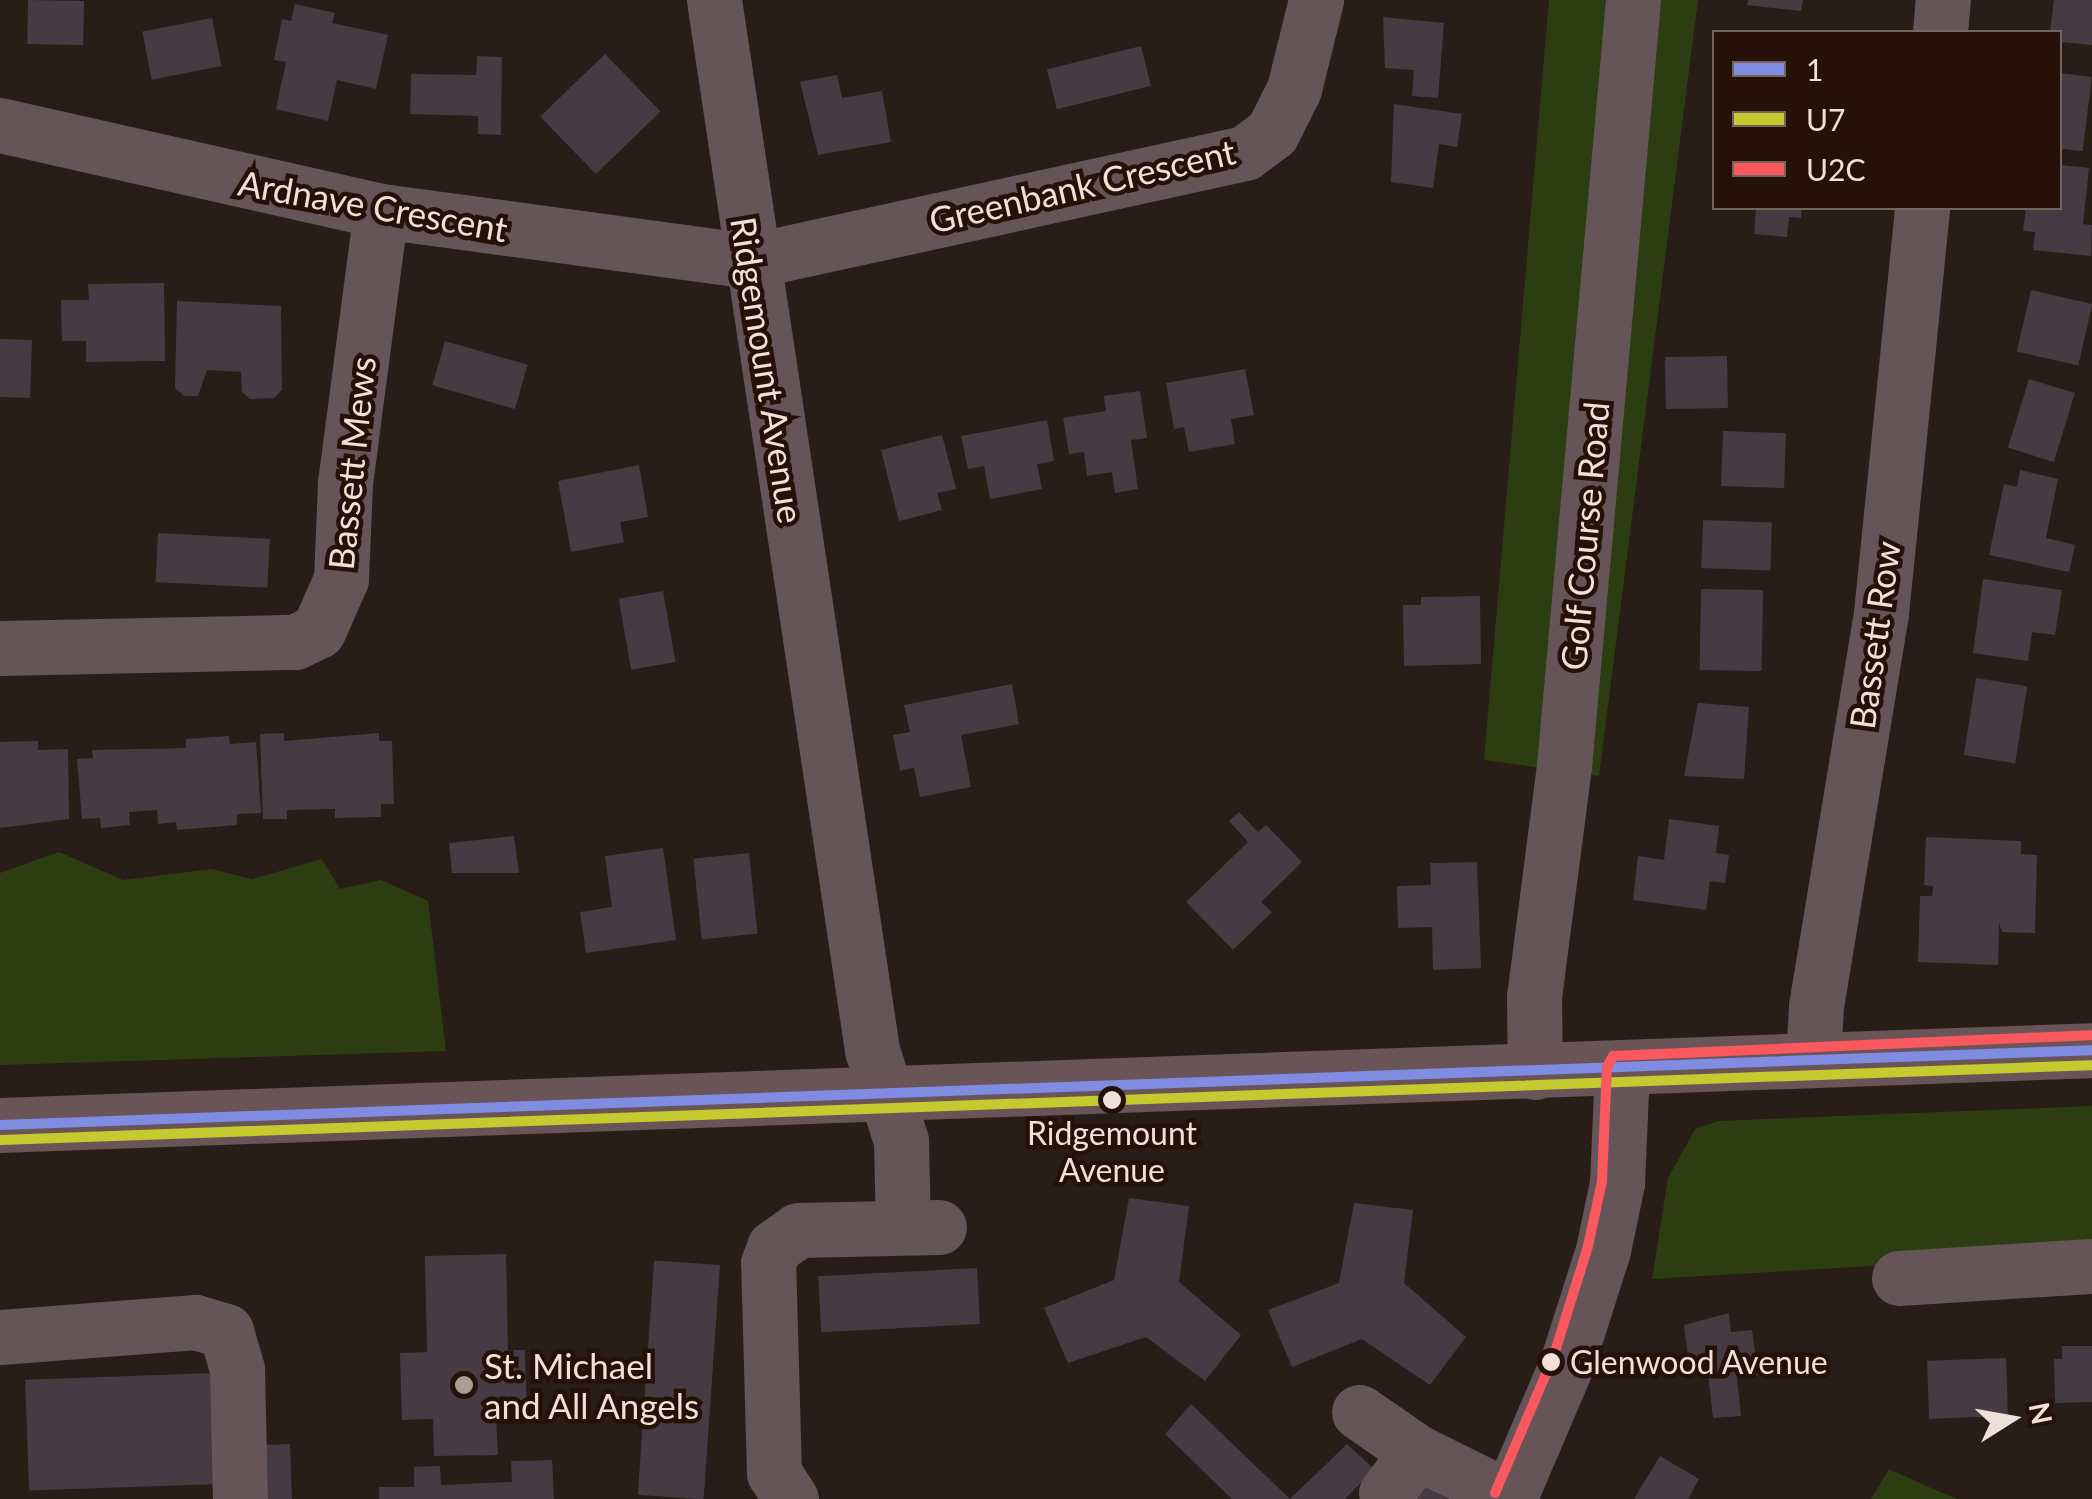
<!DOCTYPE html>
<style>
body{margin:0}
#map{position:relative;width:2092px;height:1499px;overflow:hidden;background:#291d18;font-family:Lato,sans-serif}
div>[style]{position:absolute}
.green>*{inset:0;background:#2d3d12}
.building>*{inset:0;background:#463b42;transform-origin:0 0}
.minor>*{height:55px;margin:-27.5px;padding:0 27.5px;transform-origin:27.5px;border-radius:27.5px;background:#655558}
.major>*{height:55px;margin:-27.5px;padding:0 27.5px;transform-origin:27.5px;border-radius:27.5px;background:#695458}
.bus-1>*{height:10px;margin:-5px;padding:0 5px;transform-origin:5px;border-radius:5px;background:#7f8ce1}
.bus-2>*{height:10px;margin:-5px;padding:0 5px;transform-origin:5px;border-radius:5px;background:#c5cb2e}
.bus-3>*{height:10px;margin:-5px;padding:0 5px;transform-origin:5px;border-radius:5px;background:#f8585e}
.dots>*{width:28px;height:28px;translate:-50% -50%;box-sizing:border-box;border:5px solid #261108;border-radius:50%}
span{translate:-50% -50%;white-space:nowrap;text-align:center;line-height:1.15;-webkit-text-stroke:9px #261108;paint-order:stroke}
.bus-label{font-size:32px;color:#efe0d9}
.left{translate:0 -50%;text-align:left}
.street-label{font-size:35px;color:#efe0d9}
.poi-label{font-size:35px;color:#efe0d9}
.legend{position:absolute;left:1712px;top:30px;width:350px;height:180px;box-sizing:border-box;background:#261108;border:2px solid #76645c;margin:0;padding:12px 18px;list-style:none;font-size:30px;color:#efe0d9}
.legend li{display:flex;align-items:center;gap:20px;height:50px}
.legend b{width:50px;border:2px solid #76645c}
.north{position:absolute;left:1962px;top:1369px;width:100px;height:100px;-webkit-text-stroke:8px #261108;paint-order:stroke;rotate:79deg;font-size:28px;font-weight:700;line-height:40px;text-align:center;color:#efe0d9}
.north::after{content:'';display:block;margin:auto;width:35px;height:45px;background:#efe0d9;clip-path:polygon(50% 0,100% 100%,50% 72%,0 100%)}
</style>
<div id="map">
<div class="green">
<i style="clip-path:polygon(1549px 0,1698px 0,1599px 776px,1484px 760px)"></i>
<i style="clip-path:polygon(59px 852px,123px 880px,211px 869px,252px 879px,322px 859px,340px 889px,381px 880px,428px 901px,446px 1051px,0 1065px,0 873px)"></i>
<i style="clip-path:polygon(2092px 1106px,2092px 1253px,1652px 1279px,1668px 1178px,1695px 1129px,1718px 1121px)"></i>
<i style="clip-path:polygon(1889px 1469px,1931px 1488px,1957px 1499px,1871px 1499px)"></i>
</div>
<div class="building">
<i style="left:28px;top:0;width:56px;height:44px;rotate:1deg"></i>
<i style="clip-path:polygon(1748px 0,1803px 0,1801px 11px,1747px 5px)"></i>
<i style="clip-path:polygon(2054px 0,2092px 0,2092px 45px,2060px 42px,2060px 32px,2050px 32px)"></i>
<i style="clip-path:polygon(295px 4px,335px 13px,332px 23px,388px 35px,376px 89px,337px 80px,328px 121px,276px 109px,286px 62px,274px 60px,282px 19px,291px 21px)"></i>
<i style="clip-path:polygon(1383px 17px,1444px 23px,1438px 98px,1412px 96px,1414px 70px,1385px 68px)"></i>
<i style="left:212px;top:18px;width:49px;height:71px;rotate:79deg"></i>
<i style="left:1141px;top:46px;width:41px;height:97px;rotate:76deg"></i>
<i style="left:605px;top:54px;width:80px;height:90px;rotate:46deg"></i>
<i style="clip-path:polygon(477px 56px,502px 57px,501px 135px,478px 134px,478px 116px,410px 114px,411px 74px,476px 75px)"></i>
<i style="left:2060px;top:73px;width:32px;height:75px;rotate:7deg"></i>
<i style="clip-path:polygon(837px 75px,842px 98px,882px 91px,891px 142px,818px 155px,800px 82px)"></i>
<i style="clip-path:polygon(1394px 104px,1462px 114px,1457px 147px,1439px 144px,1433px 188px,1391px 182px)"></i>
<i style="clip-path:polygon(2060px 165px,2089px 168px,2083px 224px,2092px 225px,2091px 256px,2033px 250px,2035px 232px,2023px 231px,2026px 208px,2060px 208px)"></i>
<i style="clip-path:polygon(1756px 208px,1802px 208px,1801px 218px,1789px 217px,1787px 237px,1754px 234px)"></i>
<i style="clip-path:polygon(164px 283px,165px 361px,86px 362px,86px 341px,62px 341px,61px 300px,89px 300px,88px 284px)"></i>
<i style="left:2031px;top:290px;width:63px;height:63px;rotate:13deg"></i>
<i style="clip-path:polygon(177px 301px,281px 306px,282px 390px,274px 398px,250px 399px,242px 392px,241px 372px,207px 370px,198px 396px,184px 396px,175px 388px)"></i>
<i style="left:0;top:339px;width:32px;height:58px;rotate:2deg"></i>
<i style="left:445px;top:341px;width:86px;height:46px;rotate:16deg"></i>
<i style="left:1727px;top:356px;width:52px;height:62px;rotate:89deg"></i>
<i style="clip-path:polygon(1245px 369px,1254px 415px,1231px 419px,1235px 444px,1189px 452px,1184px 427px,1174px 429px,1166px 383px)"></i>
<i style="left:2029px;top:379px;width:48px;height:72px;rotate:17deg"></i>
<i style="clip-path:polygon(1140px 391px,1147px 438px,1131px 440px,1138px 489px,1115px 493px,1112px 472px,1087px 476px,1084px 452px,1069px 454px,1063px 418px,1106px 411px,1104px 396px)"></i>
<i style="clip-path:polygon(1047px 420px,1054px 461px,1037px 464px,1042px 489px,990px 499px,984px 466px,968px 469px,961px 436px)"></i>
<i style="left:1723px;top:431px;width:63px;height:55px;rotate:2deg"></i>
<i style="clip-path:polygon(942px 435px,956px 489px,937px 493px,942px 510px,899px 521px,881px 450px)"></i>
<i style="clip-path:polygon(639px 465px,648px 517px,620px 522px,624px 542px,571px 552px,558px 481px)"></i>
<i style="clip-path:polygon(2020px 470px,2058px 479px,2046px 538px,2075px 545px,2069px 572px,1989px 555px,2004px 484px,2017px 487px)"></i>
<i style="left:1703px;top:520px;width:69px;height:48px;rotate:2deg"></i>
<i style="left:158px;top:533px;width:112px;height:49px;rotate:3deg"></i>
<i style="clip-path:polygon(1983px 579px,2062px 590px,2055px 635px,2032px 632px,2028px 661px,1973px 653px)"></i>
<i style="left:1701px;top:589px;width:62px;height:81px;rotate:1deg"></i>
<i style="left:663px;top:591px;width:72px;height:45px;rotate:80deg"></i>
<i style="clip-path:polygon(1480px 596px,1481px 664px,1404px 666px,1403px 605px,1421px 605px,1421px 597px)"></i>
<i style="left:1976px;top:678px;width:52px;height:78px;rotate:9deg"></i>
<i style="clip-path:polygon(1012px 684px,1019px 724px,961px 735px,971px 787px,920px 797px,914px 768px,900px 771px,893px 735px,910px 732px,904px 705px)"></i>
<i style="clip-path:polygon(1698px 703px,1749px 707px,1744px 779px,1684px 776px)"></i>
<i style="clip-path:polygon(284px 733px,284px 741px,379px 733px,379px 741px,392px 741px,394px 804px,381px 804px,381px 817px,335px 818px,335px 809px,287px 810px,287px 819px,263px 819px,260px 734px)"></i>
<i style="clip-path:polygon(229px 736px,230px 744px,256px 742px,261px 813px,237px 814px,237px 825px,177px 830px,176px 822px,158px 824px,157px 810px,129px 812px,130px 825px,101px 828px,100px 818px,82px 819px,77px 759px,93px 758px,92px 750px,186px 748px,186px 739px)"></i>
<i style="clip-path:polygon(38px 741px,38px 750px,68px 749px,69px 819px,0 828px,0 742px)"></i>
<i style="clip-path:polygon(1239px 812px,1258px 832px,1266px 825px,1302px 862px,1261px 902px,1272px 912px,1233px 950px,1186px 902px,1248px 842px,1229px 821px)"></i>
<i style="clip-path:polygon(1669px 819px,1719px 826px,1716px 853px,1729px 855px,1725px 883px,1710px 881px,1706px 910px,1633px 900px,1638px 856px,1664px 860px)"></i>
<i style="clip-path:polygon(514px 836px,519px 873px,452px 873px,449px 843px)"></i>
<i style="clip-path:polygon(1926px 837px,2021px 841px,2021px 854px,2037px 855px,2035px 933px,2002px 932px,1999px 923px,1998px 965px,1918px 962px,1920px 896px,1932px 896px,1933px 886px,1924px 885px)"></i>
<i style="clip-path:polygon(663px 848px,676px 940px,586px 953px,580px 912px,612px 907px,605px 856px)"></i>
<i style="left:749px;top:853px;width:81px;height:56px;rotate:84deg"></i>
<i style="clip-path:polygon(1477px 862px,1481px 968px,1433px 970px,1432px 927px,1398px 928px,1397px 886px,1431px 885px,1430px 863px)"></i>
<i style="clip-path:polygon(1129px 1198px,1189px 1206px,1179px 1282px,1241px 1335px,1205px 1381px,1146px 1337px,1068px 1363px,1044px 1308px,1114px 1280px)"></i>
<i style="clip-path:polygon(1354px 1203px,1413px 1210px,1404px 1283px,1466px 1337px,1430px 1385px,1362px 1339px,1292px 1367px,1268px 1310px,1339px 1283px)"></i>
<i style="clip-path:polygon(506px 1254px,508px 1350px,525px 1350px,527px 1417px,496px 1418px,498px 1455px,434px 1456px,433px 1419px,402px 1420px,400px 1353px,427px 1352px,425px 1256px)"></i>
<i style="left:720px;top:1265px;width:235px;height:66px;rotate:94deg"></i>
<i style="left:977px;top:1268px;width:56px;height:159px;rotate:87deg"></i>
<i style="clip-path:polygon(1729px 1313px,1731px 1332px,1752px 1330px,1758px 1375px,1737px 1378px,1741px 1416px,1713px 1418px,1707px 1364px,1689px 1366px,1684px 1325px)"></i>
<i style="clip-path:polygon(2062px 1346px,2092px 1346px,2092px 1402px,2055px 1403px,2054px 1359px,2062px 1359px)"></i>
<i style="left:2006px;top:1358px;width:58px;height:79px;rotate:88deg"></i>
<i style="left:215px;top:1373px;width:111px;height:190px;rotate:88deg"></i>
<i style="clip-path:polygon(1191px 1404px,1290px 1499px,1347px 1444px,1374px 1469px,1345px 1499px,1232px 1499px,1165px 1434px)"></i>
<i style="left:290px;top:1444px;width:55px;height:30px;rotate:88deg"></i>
<i style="clip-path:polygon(1660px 1456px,1699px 1479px,1688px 1499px,1634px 1499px)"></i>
<i style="clip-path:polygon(552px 1460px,554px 1499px,379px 1499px,379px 1487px,414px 1487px,414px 1467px,440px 1466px,441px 1485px,512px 1482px,511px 1461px)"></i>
<i style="clip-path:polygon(1420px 1481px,1448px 1499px,1408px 1499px)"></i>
</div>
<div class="minor">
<i style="left:714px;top:0;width:1062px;rotate:81.44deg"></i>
<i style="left:872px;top:1050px;width:96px;rotate:72.3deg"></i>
<i style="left:901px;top:1141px;width:86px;rotate:88.7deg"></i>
<i style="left:1940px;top:32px;width:32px;rotate:-85deg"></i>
<i style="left:0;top:125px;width:391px;rotate:12.7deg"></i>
<i style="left:381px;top:211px;width:373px;rotate:7.7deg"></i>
<i style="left:751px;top:261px;width:506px;rotate:-12.33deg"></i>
<i style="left:1245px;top:153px;width:34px;rotate:-37deg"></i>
<i style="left:1272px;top:133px;width:49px;rotate:-63.4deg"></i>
<i style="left:1294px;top:89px;width:92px;rotate:-76.1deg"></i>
<i style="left:0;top:648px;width:295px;rotate:-1.2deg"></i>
<i style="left:295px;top:642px;width:25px;rotate:-26deg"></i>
<i style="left:318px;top:631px;width:57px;rotate:-66.1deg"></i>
<i style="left:341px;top:579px;width:96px;rotate:-87.6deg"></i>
<i style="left:345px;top:483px;width:274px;rotate:-82.5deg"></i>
<i style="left:1813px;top:1060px;width:54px;rotate:-86.8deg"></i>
<i style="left:1816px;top:1006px;width:398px;rotate:-80.6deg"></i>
<i style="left:1881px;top:613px;width:407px;rotate:-84.2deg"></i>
<i style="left:1535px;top:1072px;width:75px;rotate:-90.8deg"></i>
<i style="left:1534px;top:997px;width:233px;rotate:-82.6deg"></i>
<i style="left:1564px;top:766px;width:769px;rotate:-84.85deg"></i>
<i style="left:1899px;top:1278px;width:193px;rotate:-3.6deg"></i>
<i style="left:0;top:1337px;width:196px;rotate:-4.4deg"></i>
<i style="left:195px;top:1322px;width:32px;rotate:16deg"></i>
<i style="left:226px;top:1331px;width:40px;rotate:74deg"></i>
<i style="left:237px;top:1369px;width:130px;rotate:88.7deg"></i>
<i style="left:1359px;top:1412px;width:70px;rotate:34.6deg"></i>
<i style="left:1417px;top:1452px;width:104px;rotate:26.3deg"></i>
<i style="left:1386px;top:1493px;width:51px;rotate:-52.9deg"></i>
<i style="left:791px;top:1499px;width:31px;rotate:-123deg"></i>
<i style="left:774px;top:1473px;width:210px;rotate:-91.6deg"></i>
<i style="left:768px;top:1263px;width:17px;rotate:-69deg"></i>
<i style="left:774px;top:1247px;width:29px;rotate:-35deg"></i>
<i style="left:798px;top:1230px;width:141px;rotate:-1.2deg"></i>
<i style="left:1509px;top:1499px;width:148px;rotate:-66.9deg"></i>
<i style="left:1567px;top:1363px;width:119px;rotate:-72.3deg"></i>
<i style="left:1603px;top:1250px;width:68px;rotate:-78.2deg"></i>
<i style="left:1617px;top:1183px;width:115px;rotate:-87.5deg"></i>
</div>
<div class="major">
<i style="left:0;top:1125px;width:2093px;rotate:-2.05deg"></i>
</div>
<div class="bus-1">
<i style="left:0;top:1125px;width:2093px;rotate:-2.05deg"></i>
</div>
<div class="bus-2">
<i style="left:1px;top:1140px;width:2092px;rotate:-2.05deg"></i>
</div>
<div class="bus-3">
<i style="left:1495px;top:1493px;width:147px;rotate:-66.8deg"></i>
<i style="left:1553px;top:1358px;width:117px;rotate:-72.6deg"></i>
<i style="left:1588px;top:1246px;width:66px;rotate:-77.8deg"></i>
<i style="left:1602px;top:1181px;width:114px;rotate:-87.5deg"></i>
<i style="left:1607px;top:1067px;width:13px;rotate:-61deg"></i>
<i style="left:1613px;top:1056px;width:478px;rotate:-2.5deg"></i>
</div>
<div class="dots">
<i style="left:1112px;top:1100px;background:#efe0d9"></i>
<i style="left:1551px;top:1362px;background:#efe0d9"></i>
<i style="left:464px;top:1385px;background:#aa9c95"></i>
</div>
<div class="bus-label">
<span style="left:1112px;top:1152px">Ridgemount<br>Avenue</span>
<span class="left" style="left:1570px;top:1362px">Glenwood Avenue</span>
</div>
<div class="street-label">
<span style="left:1082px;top:185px;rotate:-13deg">Greenbank Crescent</span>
<span style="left:373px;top:205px;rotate:10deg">Ardnave Crescent</span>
<span style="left:768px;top:370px;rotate:81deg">Ridgemount Avenue</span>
<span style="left:351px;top:463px;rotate:-84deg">Bassett Mews</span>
<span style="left:1584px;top:536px;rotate:-85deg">Golf Course Road</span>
<span style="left:1874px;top:635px;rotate:-82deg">Bassett Row</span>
</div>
<div class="poi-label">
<span class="left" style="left:484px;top:1385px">St. Michael<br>and All Angels</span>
</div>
<ul class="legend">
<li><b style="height:12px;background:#7f8ce1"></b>1</li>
<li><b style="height:12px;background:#c5cb2e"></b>U7</li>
<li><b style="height:12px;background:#f8585e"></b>U2C</li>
</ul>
<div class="north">N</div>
</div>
